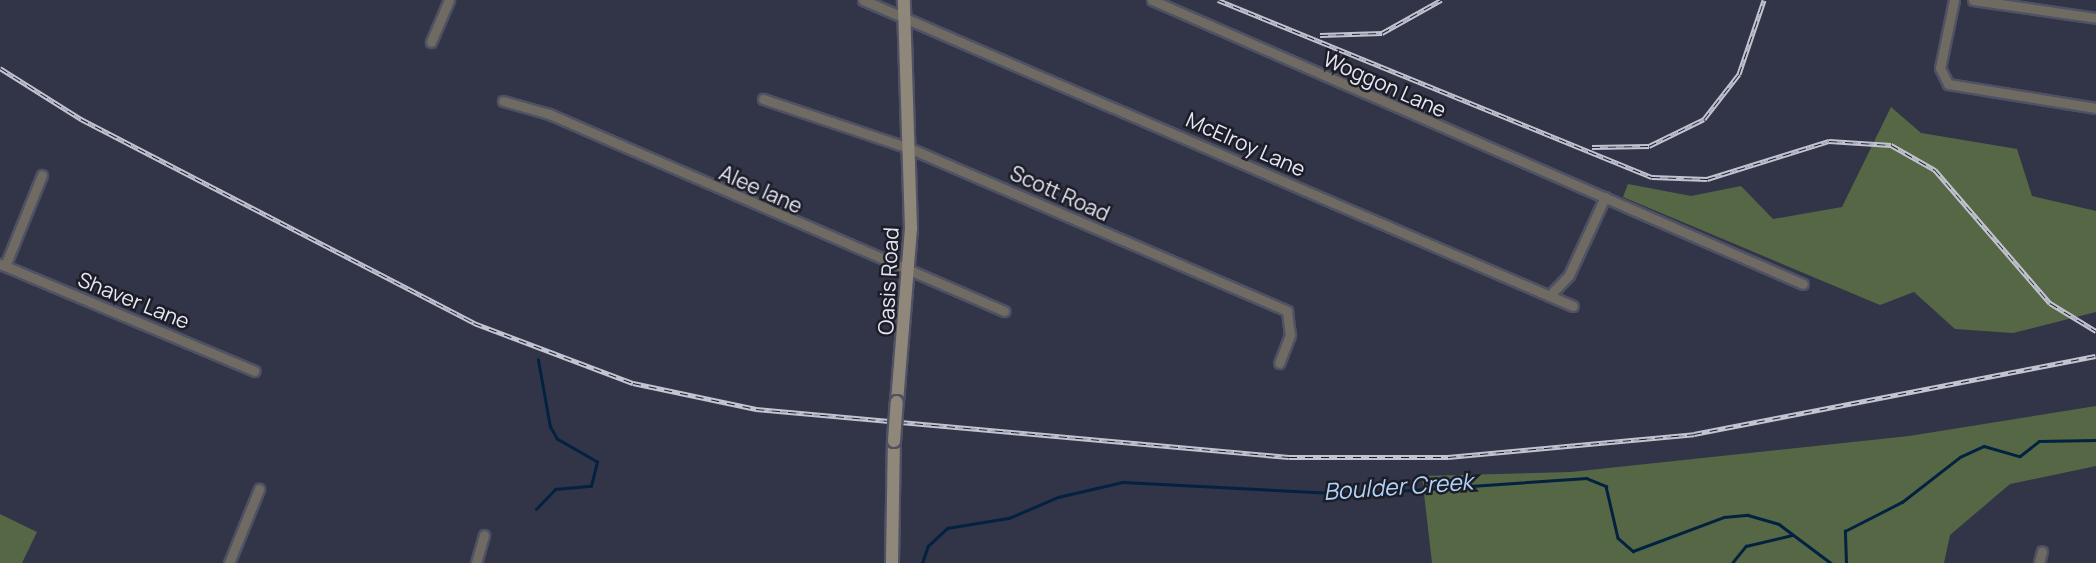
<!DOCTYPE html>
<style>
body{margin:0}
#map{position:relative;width:2096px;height:563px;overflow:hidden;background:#323548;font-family:Manrope,sans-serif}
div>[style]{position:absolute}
.green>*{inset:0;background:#566746}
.stream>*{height:2.5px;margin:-1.25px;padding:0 1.25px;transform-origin:1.25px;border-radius:1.25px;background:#032240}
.roads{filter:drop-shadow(2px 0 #4f5164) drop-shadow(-2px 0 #4f5164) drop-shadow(0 2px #4f5164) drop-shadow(0 -2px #4f5164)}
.minor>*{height:9px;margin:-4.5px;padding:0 4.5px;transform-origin:4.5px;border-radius:4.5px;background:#706b62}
.secondary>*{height:12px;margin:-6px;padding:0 6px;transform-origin:6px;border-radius:6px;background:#8f887a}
.rail>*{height:5px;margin-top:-2.5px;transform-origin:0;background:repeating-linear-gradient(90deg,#1c1d26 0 8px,#c2c4d2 0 16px);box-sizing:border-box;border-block:2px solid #c2c4d2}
.bridges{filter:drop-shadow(2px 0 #4f5164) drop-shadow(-2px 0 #4f5164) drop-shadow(0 2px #4f5164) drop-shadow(0 -2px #4f5164)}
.secondary-bridge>*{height:12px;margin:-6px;padding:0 6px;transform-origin:6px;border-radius:6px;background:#8f887a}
span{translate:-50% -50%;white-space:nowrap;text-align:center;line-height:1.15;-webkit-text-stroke:5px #1c1d26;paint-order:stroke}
.street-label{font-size:21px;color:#e5e7f4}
.water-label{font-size:23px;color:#b0d4fc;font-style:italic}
</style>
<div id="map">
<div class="green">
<i style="clip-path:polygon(1891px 107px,1921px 133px,2017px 149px,2032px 196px,2096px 211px,2096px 312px,2013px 333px,1955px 329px,1914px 292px,1880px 305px,1623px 197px,1628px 184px,1691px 196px,1741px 186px,1773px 219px,1842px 207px)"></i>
<i style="clip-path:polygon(2096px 406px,2096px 466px,2010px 484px,1950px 535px,1944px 563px,1432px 563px,1422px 476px,1571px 472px,1909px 436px)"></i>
<i style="clip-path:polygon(0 514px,37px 532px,22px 563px,0 563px)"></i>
</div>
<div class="stream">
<i style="left:536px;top:509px;width:28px;rotate:-46deg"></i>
<i style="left:555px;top:489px;width:36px;rotate:-5deg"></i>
<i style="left:591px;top:486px;width:25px;rotate:-76deg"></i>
<i style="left:597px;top:462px;width:46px;rotate:-150.1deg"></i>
<i style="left:557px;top:439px;width:14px;rotate:-120deg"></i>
<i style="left:550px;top:427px;width:68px;rotate:-100.2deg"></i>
<i style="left:922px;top:563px;width:18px;rotate:-71deg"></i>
<i style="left:928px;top:546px;width:26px;rotate:-43deg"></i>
<i style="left:947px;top:528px;width:63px;rotate:-9.2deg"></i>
<i style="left:1009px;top:518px;width:53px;rotate:-23.2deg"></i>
<i style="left:1058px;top:497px;width:67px;rotate:-13deg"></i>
<i style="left:1123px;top:482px;width:230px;rotate:3deg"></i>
<i style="left:1353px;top:494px;width:234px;rotate:-3.9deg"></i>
<i style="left:1586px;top:478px;width:22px;rotate:22deg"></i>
<i style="left:1606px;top:486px;width:53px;rotate:77deg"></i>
<i style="left:1618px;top:538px;width:20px;rotate:41deg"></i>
<i style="left:1633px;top:551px;width:97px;rotate:-20.5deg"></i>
<i style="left:1724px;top:517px;width:24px;rotate:-5deg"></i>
<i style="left:1748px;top:515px;width:32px;rotate:16deg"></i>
<i style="left:1779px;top:524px;width:65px;rotate:36.9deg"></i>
<i style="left:1732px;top:563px;width:22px;rotate:-51deg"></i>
<i style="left:1746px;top:546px;width:47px;rotate:-13.4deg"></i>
<i style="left:1846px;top:563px;width:32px;rotate:-92deg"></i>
<i style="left:1845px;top:531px;width:64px;rotate:-27deg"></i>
<i style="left:1902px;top:502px;width:73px;rotate:-37.8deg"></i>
<i style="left:1960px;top:457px;width:26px;rotate:-25deg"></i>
<i style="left:1984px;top:446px;width:37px;rotate:16deg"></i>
<i style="left:2020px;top:456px;width:24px;rotate:-38deg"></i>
<i style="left:2039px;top:441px;width:57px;rotate:-1deg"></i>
</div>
<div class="roads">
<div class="minor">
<i style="left:863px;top:0;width:773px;rotate:23.32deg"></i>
<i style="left:1152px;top:0;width:710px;rotate:23.57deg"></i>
<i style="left:1954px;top:0;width:69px;rotate:101.6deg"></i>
<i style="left:1940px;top:68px;width:18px;rotate:63deg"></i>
<i style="left:1948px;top:84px;width:150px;rotate:9.2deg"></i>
<i style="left:1973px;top:0;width:124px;rotate:8.3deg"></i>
<i style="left:431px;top:42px;width:46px;rotate:-66.8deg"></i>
<i style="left:763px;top:99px;width:154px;rotate:18.6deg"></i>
<i style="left:909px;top:148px;width:412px;rotate:23.3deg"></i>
<i style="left:1287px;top:311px;width:24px;rotate:83deg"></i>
<i style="left:1290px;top:335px;width:30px;rotate:111deg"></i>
<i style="left:503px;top:101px;width:48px;rotate:15.8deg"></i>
<i style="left:549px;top:114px;width:496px;rotate:23.4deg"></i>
<i style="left:0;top:264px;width:276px;rotate:22.8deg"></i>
<i style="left:5px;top:266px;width:98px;rotate:-67.9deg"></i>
<i style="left:1549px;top:296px;width:29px;rotate:-46deg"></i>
<i style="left:1569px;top:275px;width:86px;rotate:-65.2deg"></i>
<i style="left:229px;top:563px;width:80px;rotate:-67.9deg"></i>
<i style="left:476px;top:563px;width:29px;rotate:-74deg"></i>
<i style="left:2039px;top:563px;width:12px;rotate:-76deg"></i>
</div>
<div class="secondary">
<i style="left:897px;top:402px;width:174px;rotate:-85.4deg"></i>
<i style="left:911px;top:229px;width:229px;rotate:-91.8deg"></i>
<i style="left:892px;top:563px;width:122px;rotate:-89.1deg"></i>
</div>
</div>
<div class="rail">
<i style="left:1218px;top:0;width:469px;rotate:22.2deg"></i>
<i style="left:1652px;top:177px;width:55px;rotate:2.1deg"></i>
<i style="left:1707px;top:179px;width:128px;rotate:-17.3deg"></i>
<i style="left:1829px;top:141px;width:62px;rotate:3.7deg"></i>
<i style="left:1891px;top:145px;width:51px;rotate:29.6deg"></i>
<i style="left:1935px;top:170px;width:176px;rotate:49.2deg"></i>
<i style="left:2050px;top:303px;width:54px;rotate:31.3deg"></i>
<i style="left:1320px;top:35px;width:62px;rotate:-1.8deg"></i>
<i style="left:1382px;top:33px;width:68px;rotate:-29.2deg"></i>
<i style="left:0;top:68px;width:96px;rotate:32.2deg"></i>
<i style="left:81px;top:119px;width:443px;rotate:27.4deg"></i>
<i style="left:474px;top:323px;width:170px;rotate:20.7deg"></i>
<i style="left:633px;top:383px;width:126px;rotate:11.9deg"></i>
<i style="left:756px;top:409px;width:535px;rotate:5.15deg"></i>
<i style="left:1289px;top:457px;width:159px"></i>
<i style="left:1448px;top:457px;width:247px;rotate:-5.3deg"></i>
<i style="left:1694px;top:434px;width:409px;rotate:-11deg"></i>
<i style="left:1592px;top:147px;width:57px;rotate:-1deg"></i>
<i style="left:1649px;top:146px;width:61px;rotate:-26.1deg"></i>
<i style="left:1704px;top:119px;width:57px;rotate:-52.1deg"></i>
<i style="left:1739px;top:74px;width:78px;rotate:-71.3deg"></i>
</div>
<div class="bridges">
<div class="secondary-bridge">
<i style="left:894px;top:441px;width:39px;rotate:-86deg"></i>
</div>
</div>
<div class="street-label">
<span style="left:1385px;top:84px;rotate:24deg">Woggon Lane</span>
<span style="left:1246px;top:144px;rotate:24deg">McElroy Lane</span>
<span style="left:761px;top:189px;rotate:24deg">Alee lane</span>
<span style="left:1060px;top:193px;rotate:24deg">Scott Road</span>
<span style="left:888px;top:281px;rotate:-87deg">Oasis Road</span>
<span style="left:134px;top:300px;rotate:22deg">Shaver Lane</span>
</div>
<div class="water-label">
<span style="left:1398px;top:486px;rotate:-4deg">Boulder Creek</span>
</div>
</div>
